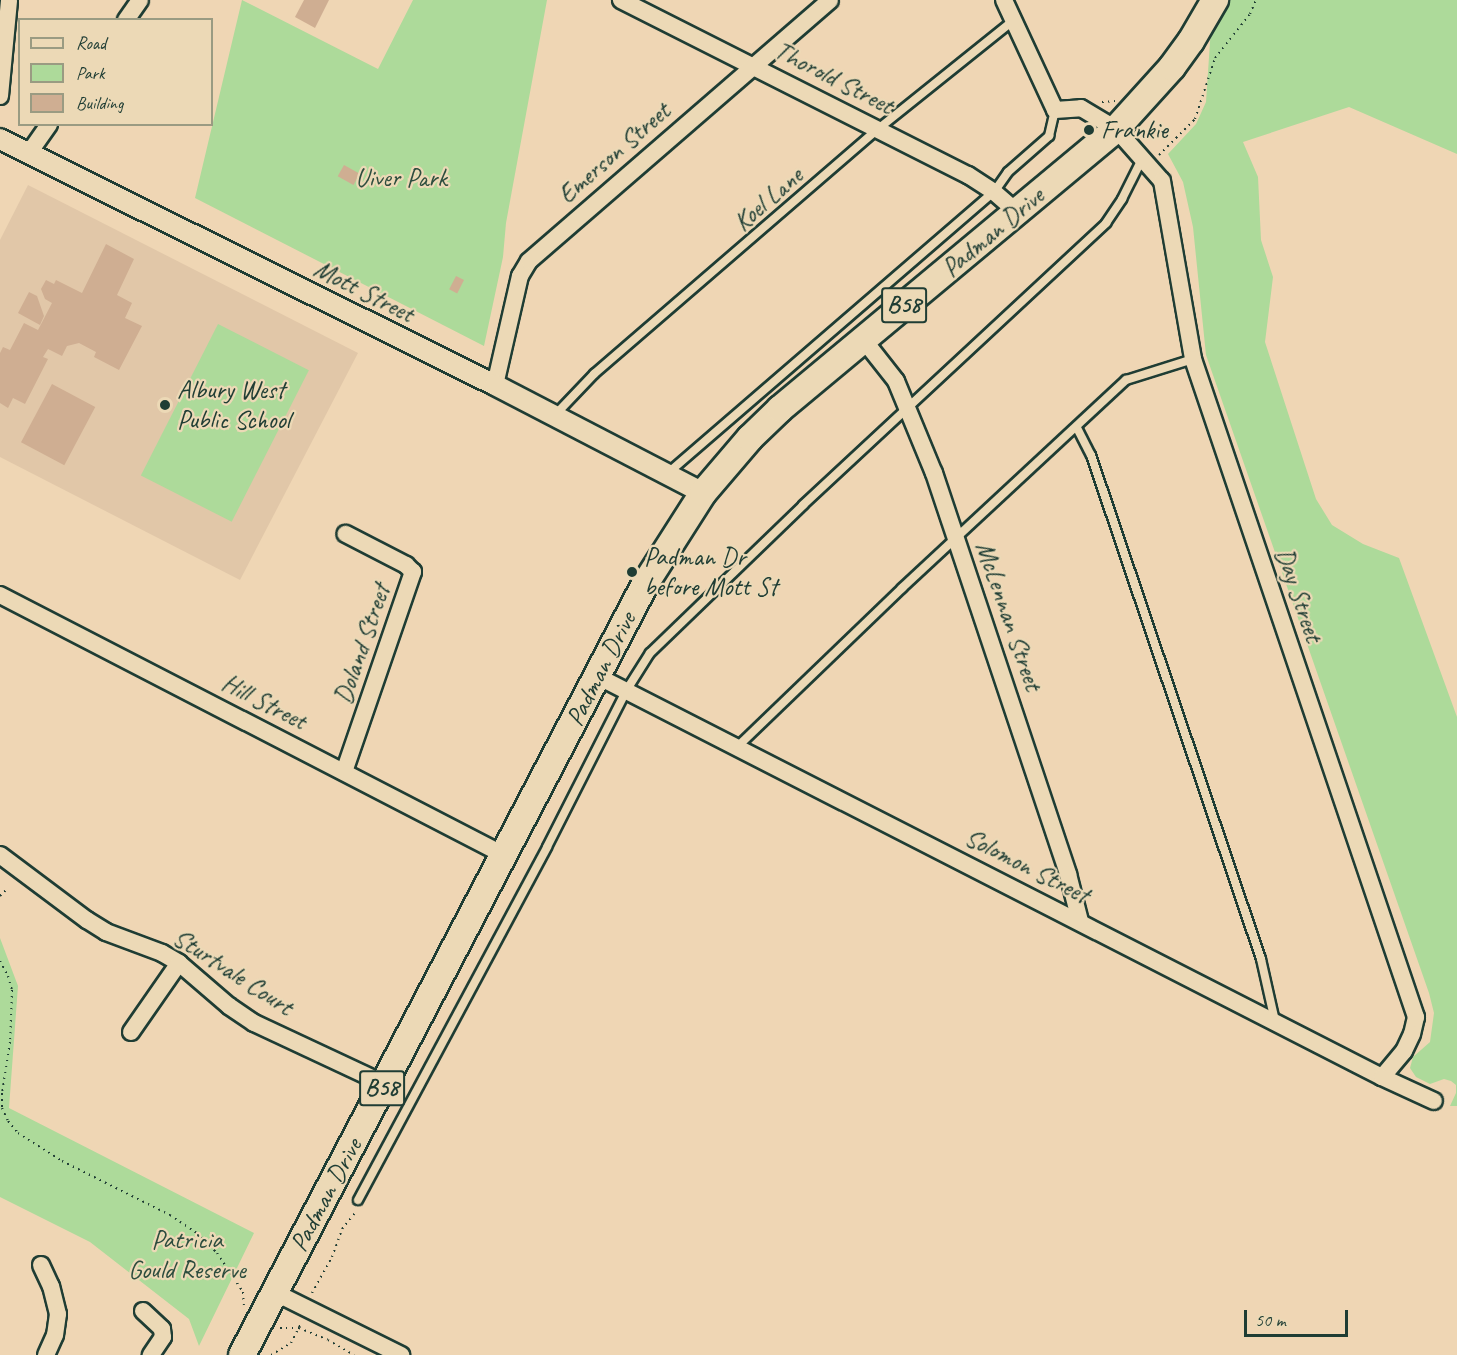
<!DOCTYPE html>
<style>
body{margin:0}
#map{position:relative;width:1457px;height:1355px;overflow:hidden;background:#efd6b4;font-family:Caveat,sans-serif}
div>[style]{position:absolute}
.built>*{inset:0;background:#e1c7a8}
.green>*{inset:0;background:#adda9a;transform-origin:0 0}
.building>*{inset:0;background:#cfae92;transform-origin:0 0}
.path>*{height:2px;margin-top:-1px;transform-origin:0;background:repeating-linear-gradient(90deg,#1f3d34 0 1.5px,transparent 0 6px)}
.roads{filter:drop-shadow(2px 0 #1f3d34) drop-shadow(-2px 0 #1f3d34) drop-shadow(0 2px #1f3d34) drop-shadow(0 -2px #1f3d34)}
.service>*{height:8px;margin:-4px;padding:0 4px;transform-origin:4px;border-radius:4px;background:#ecd9b6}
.minor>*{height:16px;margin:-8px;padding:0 8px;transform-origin:8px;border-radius:8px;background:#ecd9b6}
.tertiary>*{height:20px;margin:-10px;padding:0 10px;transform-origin:10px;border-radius:10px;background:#ecd9b6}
.primary>*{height:26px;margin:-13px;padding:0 13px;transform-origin:13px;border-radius:13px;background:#ecd9b6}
.dots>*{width:16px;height:16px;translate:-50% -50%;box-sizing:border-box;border:3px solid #ecd9b6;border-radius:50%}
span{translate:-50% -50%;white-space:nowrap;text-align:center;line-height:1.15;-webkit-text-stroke:4.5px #ecd9b6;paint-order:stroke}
.shield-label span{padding:2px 4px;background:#ecd9b6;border:2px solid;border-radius:4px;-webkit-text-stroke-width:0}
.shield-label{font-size:24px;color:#1f3d34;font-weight:700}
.street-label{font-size:26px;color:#1f3d34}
.poi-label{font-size:26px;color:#1f3d34}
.left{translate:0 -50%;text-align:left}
.park-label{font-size:26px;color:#2d4d3e}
.legend{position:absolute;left:18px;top:18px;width:195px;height:108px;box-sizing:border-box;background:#ecd9b6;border:2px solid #9a9b82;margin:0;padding:8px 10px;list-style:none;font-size:18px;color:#1f3d34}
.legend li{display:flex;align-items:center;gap:12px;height:30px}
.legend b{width:30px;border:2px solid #9a9b82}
.scale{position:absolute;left:1244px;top:1310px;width:104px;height:27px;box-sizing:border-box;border:3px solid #1f3d34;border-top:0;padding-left:8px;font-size:18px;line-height:21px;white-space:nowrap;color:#1f3d34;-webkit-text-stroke:4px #ecd9b6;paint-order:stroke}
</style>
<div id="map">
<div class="built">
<i style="clip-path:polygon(28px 185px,358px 353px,240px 580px,0 457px,0 240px)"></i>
</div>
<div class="green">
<i style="clip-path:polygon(242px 0,378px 69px,413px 0,547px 0,506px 223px,503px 257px,484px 346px,195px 198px)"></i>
<i style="clip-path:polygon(1226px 0,1457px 0,1457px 154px,1349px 107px,1243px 142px,1258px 177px,1261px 240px,1273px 277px,1265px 342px,1316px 499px,1332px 525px,1363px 544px,1399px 558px,1457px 717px,1457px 1106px,1450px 1106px,1456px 1093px,1456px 1085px,1451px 1081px,1444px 1079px,1430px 1084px,1416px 1077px,1410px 1068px,1413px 1057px,1430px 1042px,1434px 1013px,1429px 993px,1206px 355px,1193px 227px,1183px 182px,1168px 154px,1196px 124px,1206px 102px,1211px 27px)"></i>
<i style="left:218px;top:324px;width:102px;height:170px;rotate:27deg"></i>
<i style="clip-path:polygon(0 938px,18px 986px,9px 1108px,254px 1233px,199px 1346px,189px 1319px,90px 1242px,0 1197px)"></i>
</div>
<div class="building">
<i style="clip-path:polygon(304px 0,329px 0,315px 28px,295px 17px)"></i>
<i style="left:344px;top:165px;width:18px;height:13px;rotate:29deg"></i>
<i style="clip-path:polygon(106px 244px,134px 259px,117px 295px,132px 303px,125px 318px,142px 326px,119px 370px,94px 357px,96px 352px,79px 343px,67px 346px,62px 356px,48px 349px,43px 357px,48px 359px,25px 404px,13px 398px,8px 408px,0 403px,0 353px,3px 347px,10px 350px,24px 323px,38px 330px,52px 303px,45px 299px,41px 289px,46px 280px,54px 284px,56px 280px,82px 293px)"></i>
<i style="left:456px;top:276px;width:9px;height:15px;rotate:27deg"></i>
<i style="clip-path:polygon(29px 292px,37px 296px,44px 316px,40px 325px,18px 313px)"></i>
<i style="left:52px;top:384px;width:49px;height:66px;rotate:28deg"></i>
</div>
<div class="path">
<i style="left:1102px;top:102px;width:13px;rotate:-4deg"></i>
<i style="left:1159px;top:155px;width:51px;rotate:-45deg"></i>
<i style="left:1195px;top:119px;width:64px;rotate:-71.8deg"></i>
<i style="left:1215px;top:58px;width:56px;rotate:-51.5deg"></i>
<i style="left:1250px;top:14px;width:15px;rotate:-67deg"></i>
<i style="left:0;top:896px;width:11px;rotate:-45deg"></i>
<i style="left:0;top:961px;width:17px;rotate:62deg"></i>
<i style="left:8px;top:976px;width:15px;rotate:74deg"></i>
<i style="left:12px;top:990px;width:52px;rotate:92.2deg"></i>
<i style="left:10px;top:1042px;width:52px;rotate:98.9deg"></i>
<i style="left:2px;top:1093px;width:15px;rotate:90deg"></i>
<i style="left:2px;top:1108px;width:14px;rotate:65deg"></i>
<i style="left:8px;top:1121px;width:16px;rotate:50deg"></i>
<i style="left:18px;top:1133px;width:52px;rotate:32.5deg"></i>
<i style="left:62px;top:1161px;width:121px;rotate:26.6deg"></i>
<i style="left:170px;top:1215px;width:32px;rotate:34deg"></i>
<i style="left:197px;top:1233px;width:28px;rotate:45deg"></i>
<i style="left:217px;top:1253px;width:47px;rotate:56.3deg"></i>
<i style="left:243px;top:1292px;width:15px;rotate:86deg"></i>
<i style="left:312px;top:1293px;width:41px;rotate:-60.9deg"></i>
<i style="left:332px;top:1257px;width:30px;rotate:-70deg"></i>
<i style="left:342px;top:1229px;width:22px;rotate:-51deg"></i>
<i style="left:280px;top:1328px;width:19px"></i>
<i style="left:299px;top:1328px;width:31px;rotate:22deg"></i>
<i style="left:328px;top:1340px;width:30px;rotate:30deg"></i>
<i style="left:271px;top:1355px;width:23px;rotate:-31deg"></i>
<i style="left:291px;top:1343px;width:22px;rotate:-63deg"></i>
</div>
<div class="roads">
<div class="service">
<i style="left:555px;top:415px;width:57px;rotate:-46.4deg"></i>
<i style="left:594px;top:374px;width:375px;rotate:-40.8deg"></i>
<i style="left:878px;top:129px;width:174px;rotate:-38.7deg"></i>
<i style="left:1077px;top:428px;width:30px;rotate:63deg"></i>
<i style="left:1091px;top:455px;width:532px;rotate:71.36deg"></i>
<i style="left:1261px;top:959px;width:64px;rotate:77.3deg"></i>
<i style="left:668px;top:473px;width:430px;rotate:-40.8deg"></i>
<i style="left:994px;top:192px;width:24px;rotate:-55deg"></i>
<i style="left:1008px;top:172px;width:55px;rotate:-41.3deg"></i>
<i style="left:1049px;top:136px;width:27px;rotate:-77deg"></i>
<i style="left:738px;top:746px;width:228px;rotate:-43.9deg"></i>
<i style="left:902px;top:588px;width:306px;rotate:-42.9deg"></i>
<i style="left:1126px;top:380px;width:70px;rotate:-17.4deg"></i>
<i style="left:358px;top:1200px;width:400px;rotate:-61.8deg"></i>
<i style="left:547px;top:847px;width:175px;rotate:-63.1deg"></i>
<i style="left:626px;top:691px;width:45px;rotate:-57.7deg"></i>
<i style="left:650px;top:653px;width:213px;rotate:-44deg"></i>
<i style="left:803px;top:505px;width:414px;rotate:-42.9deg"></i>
<i style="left:1106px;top:223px;width:29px;rotate:-56deg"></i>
<i style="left:1122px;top:199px;width:47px;rotate:-63.4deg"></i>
</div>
<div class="minor">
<i style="left:621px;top:0;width:389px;rotate:26.8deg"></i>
<i style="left:968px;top:175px;width:31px;rotate:33deg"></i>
<i style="left:994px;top:192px;width:30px;rotate:41deg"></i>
<i style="left:1004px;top:0;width:121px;rotate:65.1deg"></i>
<i style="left:1055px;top:110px;width:26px;rotate:-4deg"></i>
<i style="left:1081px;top:108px;width:41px;rotate:31deg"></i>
<i style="left:1116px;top:129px;width:69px;rotate:48.5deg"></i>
<i style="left:1162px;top:181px;width:181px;rotate:80.1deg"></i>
<i style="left:1193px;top:359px;width:695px;rotate:71.28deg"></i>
<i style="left:1416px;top:1017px;width:17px;rotate:103deg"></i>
<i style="left:1412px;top:1034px;width:19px;rotate:115deg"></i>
<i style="left:1404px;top:1051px;width:34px;rotate:130deg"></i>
<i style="left:126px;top:20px;width:24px;rotate:-55deg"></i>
<i style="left:0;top:96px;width:96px;rotate:-84.6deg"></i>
<i style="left:29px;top:153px;width:35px;rotate:-55deg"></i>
<i style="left:863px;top:339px;width:53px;rotate:51.8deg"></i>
<i style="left:896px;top:381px;width:100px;rotate:67.6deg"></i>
<i style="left:934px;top:473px;width:423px;rotate:71.5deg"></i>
<i style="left:1068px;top:874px;width:49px;rotate:75.7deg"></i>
<i style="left:495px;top:385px;width:112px;rotate:-77.1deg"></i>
<i style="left:520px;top:276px;width:17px;rotate:-59deg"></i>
<i style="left:529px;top:261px;width:398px;rotate:-40.9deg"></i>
<i style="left:0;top:595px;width:567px;rotate:27.29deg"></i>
<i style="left:597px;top:676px;width:881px;rotate:27.06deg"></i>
<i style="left:1382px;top:1077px;width:57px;rotate:24.8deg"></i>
<i style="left:344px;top:772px;width:212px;rotate:-71deg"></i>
<i style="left:413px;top:572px;width:10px;rotate:-135deg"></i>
<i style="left:406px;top:565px;width:68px;rotate:-152.7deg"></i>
<i style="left:0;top:855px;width:109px;rotate:36.8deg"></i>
<i style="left:87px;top:920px;width:22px;rotate:32deg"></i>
<i style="left:106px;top:932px;width:60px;rotate:20.6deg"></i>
<i style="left:162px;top:953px;width:20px;rotate:30deg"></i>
<i style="left:179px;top:963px;width:66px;rotate:40.7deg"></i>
<i style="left:229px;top:1006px;width:30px;rotate:34deg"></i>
<i style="left:254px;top:1023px;width:145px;rotate:25deg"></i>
<i style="left:131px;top:1032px;width:84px;rotate:-55.2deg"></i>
<i style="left:41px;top:1265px;width:23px;rotate:65deg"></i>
<i style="left:51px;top:1286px;width:29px;rotate:76deg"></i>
<i style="left:58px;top:1314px;width:21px;rotate:98deg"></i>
<i style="left:55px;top:1335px;width:22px;rotate:114deg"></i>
<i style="left:276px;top:1293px;width:140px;rotate:26.4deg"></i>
<i style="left:143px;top:1311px;width:26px;rotate:43deg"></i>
<i style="left:162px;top:1329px;width:8px;rotate:83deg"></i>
<i style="left:163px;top:1337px;width:22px;rotate:124deg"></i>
</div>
<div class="tertiary">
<i style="left:0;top:139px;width:553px;rotate:26.43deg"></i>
<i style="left:495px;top:385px;width:234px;rotate:27.4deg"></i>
</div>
<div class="primary">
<i style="left:242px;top:1355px;width:870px;rotate:-62.4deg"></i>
<i style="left:645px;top:584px;width:108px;rotate:-57.5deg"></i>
<i style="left:703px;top:493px;width:72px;rotate:-49.5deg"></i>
<i style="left:750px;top:438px;width:42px;rotate:-44deg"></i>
<i style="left:780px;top:409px;width:437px;rotate:-39.8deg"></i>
<i style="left:1116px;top:129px;width:84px;rotate:-47.9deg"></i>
<i style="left:1172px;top:67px;width:32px;rotate:-54deg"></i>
<i style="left:1191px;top:41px;width:48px;rotate:-59.7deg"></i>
</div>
</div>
<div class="dots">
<i style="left:1089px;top:130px;background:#1f3d34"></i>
<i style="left:165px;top:405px;background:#1f3d34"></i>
<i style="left:632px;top:572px;background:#1f3d34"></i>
</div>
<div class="shield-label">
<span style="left:904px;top:305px">B58</span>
<span style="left:382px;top:1088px">B58</span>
</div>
<div class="street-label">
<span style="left:834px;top:78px;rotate:27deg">Thorold Street</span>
<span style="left:614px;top:153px;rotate:-41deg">Emerson Street</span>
<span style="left:768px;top:199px;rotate:-41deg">Koel Lane</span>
<span style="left:993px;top:232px;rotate:-40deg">Padman Drive</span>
<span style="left:364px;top:291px;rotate:27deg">Mott Street</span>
<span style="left:1299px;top:595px;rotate:71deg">Day Street</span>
<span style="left:1009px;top:616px;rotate:71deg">McLennan Street</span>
<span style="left:362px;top:644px;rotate:-71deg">Doland Street</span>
<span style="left:601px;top:669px;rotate:-63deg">Padman Drive</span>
<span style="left:264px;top:702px;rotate:27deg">Hill Street</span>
<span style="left:1027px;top:866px;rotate:27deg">Solomon Street</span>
<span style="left:233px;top:972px;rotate:33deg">Sturtvale Court</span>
<span style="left:326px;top:1195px;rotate:-62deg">Padman Drive</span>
</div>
<div class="poi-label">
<span class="left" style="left:1101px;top:130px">Frankie</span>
<span class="left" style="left:177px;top:405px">Albury West<br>Public School</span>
<span class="left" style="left:644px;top:572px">Padman Dr<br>before Mott St</span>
</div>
<div class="park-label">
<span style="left:401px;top:178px">Uiver Park</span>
<span style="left:187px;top:1255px">Patricia<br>Gould Reserve</span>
</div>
<ul class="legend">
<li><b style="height:8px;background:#ecd9b6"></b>Road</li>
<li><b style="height:16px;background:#adda9a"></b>Park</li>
<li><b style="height:16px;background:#cfae92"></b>Building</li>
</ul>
<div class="scale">50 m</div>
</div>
